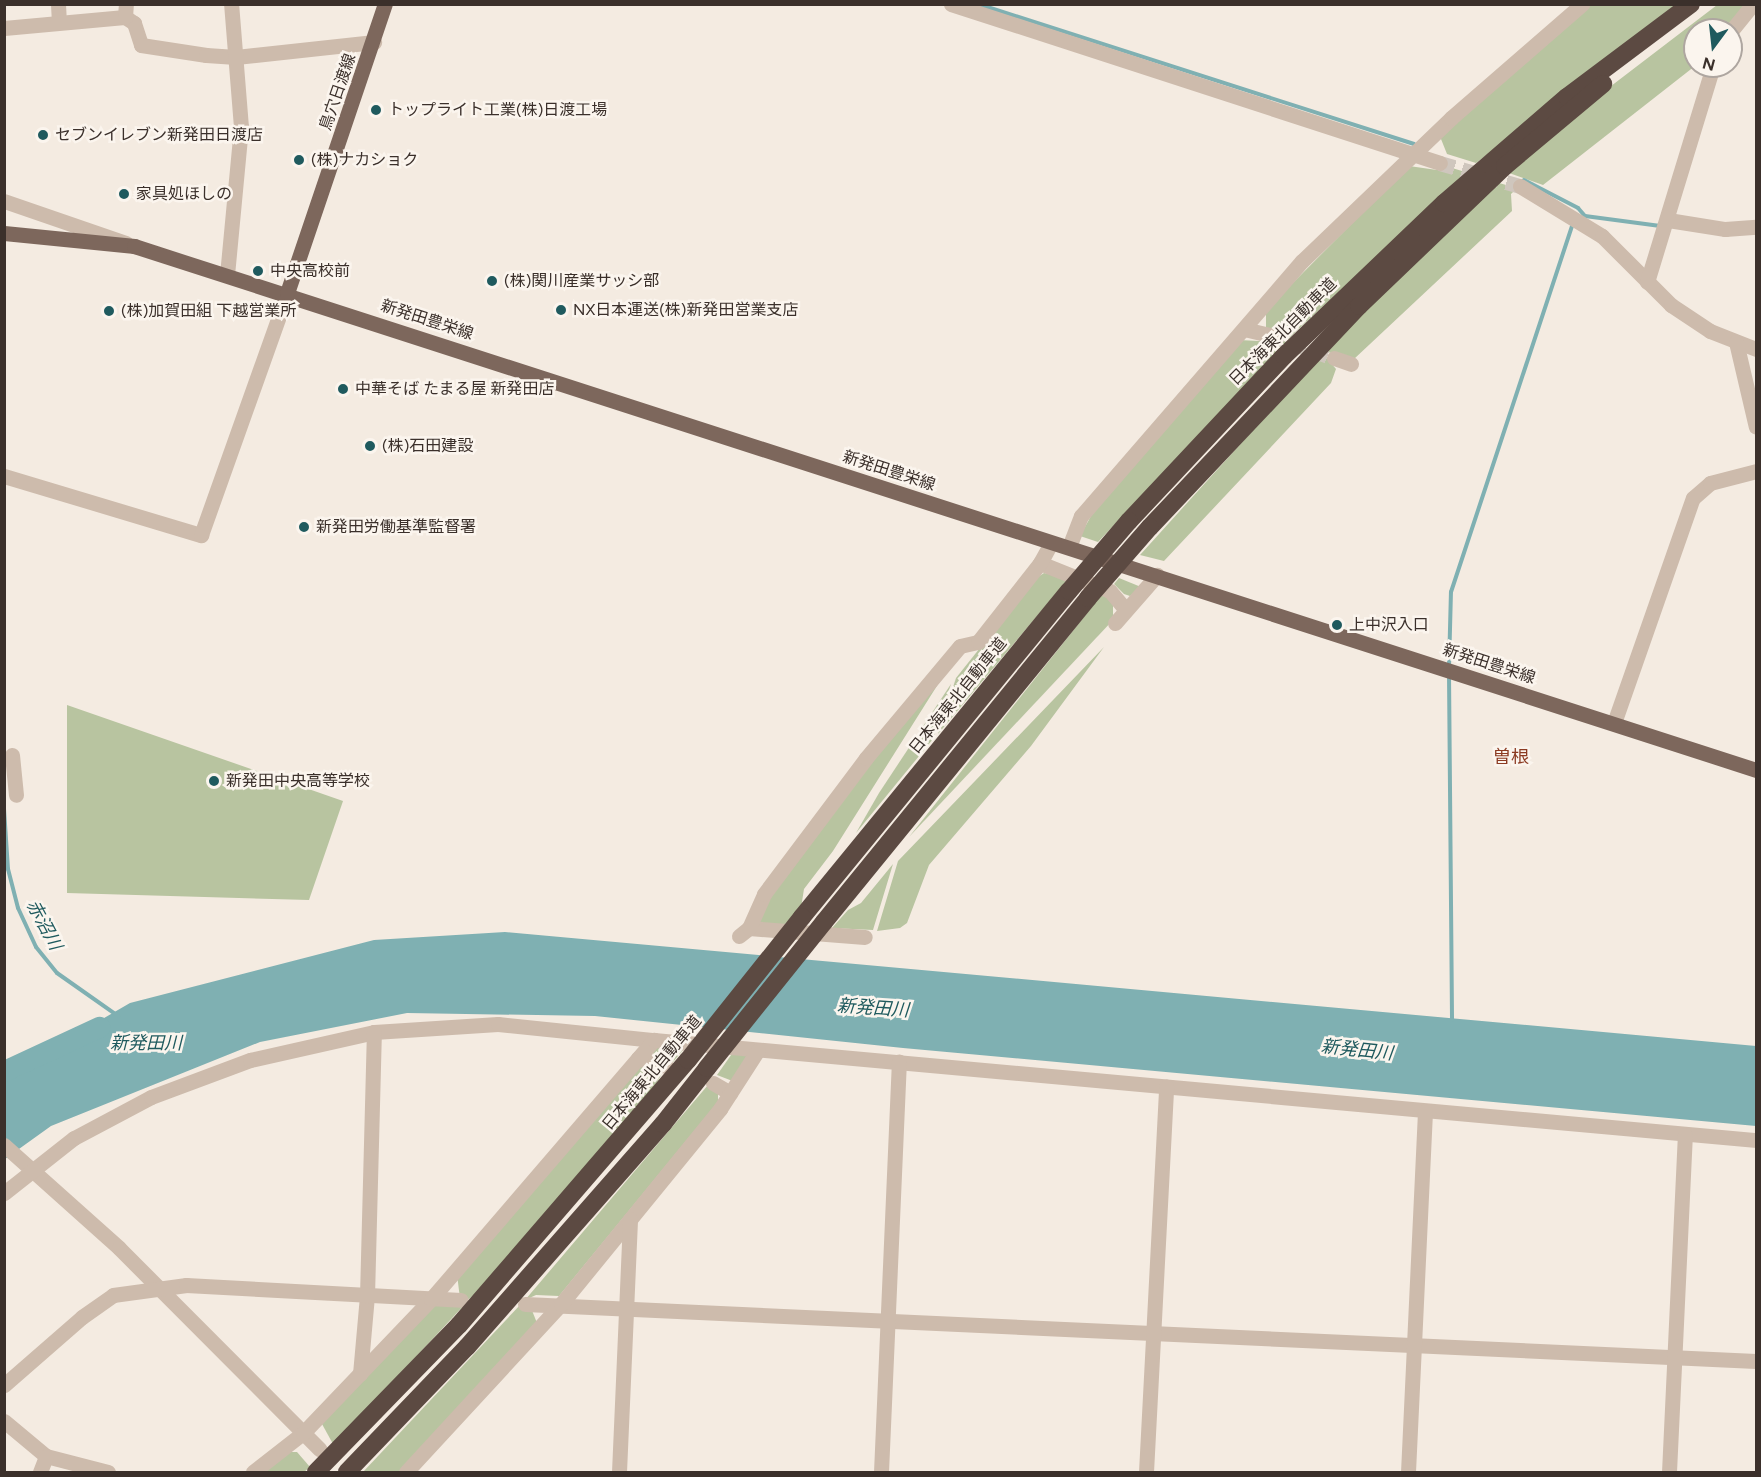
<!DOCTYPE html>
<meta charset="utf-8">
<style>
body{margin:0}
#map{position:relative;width:1761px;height:1477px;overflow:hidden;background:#f4ebe1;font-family:Figtree,"Noto Sans JP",sans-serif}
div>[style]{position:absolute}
.green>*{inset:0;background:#b8c4a0}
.water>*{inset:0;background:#7fb0b2}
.stream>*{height:4px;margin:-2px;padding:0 2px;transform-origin:2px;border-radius:2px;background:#7fb0b2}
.river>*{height:21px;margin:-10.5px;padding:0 10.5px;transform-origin:10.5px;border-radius:10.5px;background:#7fb0b2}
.minor-tunnel>*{height:15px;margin-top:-7.5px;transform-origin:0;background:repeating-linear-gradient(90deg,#cfc6bd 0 15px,transparent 0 23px)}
.minor>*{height:15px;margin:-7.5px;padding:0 7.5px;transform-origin:7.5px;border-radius:7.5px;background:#cdbbac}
.major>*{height:15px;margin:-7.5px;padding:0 7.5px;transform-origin:7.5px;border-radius:7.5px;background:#7d675c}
.highway>*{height:18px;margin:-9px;padding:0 9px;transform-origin:9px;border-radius:9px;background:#5c4a42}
.highway-bridge>*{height:18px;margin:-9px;padding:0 9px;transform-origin:9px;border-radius:9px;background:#5c4a42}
.dots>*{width:16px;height:16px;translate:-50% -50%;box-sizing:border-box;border:3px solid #fbf5ee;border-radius:50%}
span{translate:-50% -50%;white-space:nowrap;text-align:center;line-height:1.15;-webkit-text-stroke:5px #fbf5ee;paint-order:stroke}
.street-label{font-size:16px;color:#3b302b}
.poi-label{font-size:16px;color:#3b302b}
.left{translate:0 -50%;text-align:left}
.neighbourhood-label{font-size:18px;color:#8c3b22}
.water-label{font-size:18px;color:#1f5a5e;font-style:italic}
.frame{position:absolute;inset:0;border:6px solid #3b302b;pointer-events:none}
.north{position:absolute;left:1683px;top:18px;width:60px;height:60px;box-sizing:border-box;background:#fbf5ee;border:2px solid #aea6a0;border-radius:50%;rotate:195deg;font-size:16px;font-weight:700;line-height:24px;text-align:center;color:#3b302b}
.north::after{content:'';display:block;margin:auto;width:21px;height:27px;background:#1f5a5e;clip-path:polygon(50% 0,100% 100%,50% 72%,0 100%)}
</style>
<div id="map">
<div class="green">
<i style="clip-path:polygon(1589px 5px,1683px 5px,1476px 163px,1447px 154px,1439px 134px)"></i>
<i style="clip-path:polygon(1717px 5px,1749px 5px,1729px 30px,1695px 30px,1695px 66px,1543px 185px,1509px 173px,1598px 96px)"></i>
<i style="clip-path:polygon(1439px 164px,1462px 171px,1464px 175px,1288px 339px,1266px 331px,1266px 310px,1409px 166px,1437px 170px)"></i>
<i style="clip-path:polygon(1499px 183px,1517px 188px,1511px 194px,1512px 211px,1354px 359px,1324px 351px)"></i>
<i style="clip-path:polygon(1265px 334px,1287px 342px,1098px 542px,1080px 536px,1097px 505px,1239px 340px,1259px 341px,1265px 338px)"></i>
<i style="clip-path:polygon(1321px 355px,1338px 361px,1330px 362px,1336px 369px,1331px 383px,1164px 561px,1140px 555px)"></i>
<i style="clip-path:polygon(1044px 573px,1069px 578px,938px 734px,956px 678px,1035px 579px)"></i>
<i style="clip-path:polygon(1119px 578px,1141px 587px,1130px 596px,1124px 594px,1114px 584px)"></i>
<i style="clip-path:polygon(1103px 593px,1113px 602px,1113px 620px,909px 837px)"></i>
<i style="clip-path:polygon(1104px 647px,1031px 746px,929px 865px,907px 923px,900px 928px,877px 931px,898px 861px)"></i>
<i style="clip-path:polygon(957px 654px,833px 851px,804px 889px,801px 908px,785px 924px,760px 924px,760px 913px,837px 801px)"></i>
<i style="clip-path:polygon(951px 684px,933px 739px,856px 833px,879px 793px)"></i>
<i style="clip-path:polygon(67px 705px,343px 801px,309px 900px,67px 893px)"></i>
<i style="clip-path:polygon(893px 864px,873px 930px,832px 928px,848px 910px,861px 903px)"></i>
<i style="clip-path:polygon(660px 1043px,688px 1044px,673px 1062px,652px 1053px)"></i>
<i style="clip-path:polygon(736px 1048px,749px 1053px,735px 1082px,717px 1075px)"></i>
<i style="clip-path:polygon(644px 1062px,664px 1070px,654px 1087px,476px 1293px,469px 1299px,460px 1298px,457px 1275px)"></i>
<i style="clip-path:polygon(708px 1085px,718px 1094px,718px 1102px,559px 1296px,536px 1295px,525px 1300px)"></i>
<i style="clip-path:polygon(467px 1302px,400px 1374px,333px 1444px,322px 1424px,435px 1303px)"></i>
<i style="clip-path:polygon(520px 1305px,531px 1308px,537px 1323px,401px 1472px,363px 1472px)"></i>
<i style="clip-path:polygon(287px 1452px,297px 1452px,310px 1467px,304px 1472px,256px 1472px)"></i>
</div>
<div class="water">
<i style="clip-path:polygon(505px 932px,1756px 1046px,1756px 1126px,903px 1048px,595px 1016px,407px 1013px,260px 1042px,51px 1126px,5px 1159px,4px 1076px,130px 1003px,374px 940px)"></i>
</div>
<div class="stream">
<i style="left:978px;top:4px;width:458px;rotate:17.8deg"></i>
<i style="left:1524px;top:180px;width:61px;rotate:27.4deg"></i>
<i style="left:1578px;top:208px;width:11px;rotate:49deg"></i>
<i style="left:1585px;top:216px;width:76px;rotate:7.6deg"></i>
<i style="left:1449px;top:667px;width:75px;rotate:-88.5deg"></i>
<i style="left:1451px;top:592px;width:389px;rotate:-71.7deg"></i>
<i style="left:1449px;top:674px;width:346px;rotate:89.5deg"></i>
<i style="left:4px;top:809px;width:60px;rotate:86.2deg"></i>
<i style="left:8px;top:869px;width:40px;rotate:75.6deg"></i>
<i style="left:18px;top:908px;width:43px;rotate:65.2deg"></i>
<i style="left:36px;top:947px;width:33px;rotate:51deg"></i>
<i style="left:57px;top:973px;width:75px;rotate:35.2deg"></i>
</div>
<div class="river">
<i style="left:4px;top:1071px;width:105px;rotate:-24.9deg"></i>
</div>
<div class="minor-tunnel">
<i style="left:1440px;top:163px;width:83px;rotate:16deg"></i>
<i style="left:1270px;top:335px;width:68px;rotate:19.8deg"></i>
</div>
<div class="minor">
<i style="left:58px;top:4px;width:18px;rotate:87deg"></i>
<i style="left:951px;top:4px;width:514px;rotate:18.01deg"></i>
<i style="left:125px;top:17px;width:11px;rotate:34deg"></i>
<i style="left:134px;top:23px;width:23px;rotate:72deg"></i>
<i style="left:141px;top:45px;width:66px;rotate:8.7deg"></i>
<i style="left:206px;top:55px;width:30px;rotate:4deg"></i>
<i style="left:236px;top:57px;width:139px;rotate:-6.2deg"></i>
<i style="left:4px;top:28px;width:121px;rotate:-5.2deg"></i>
<i style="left:125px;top:17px;width:13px;rotate:-86deg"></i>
<i style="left:1731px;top:31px;width:35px;rotate:-51deg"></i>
<i style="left:1520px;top:186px;width:96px;rotate:31.4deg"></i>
<i style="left:1602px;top:236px;width:98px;rotate:45deg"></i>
<i style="left:1671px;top:305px;width:47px;rotate:33.7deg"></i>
<i style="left:1710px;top:331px;width:49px;rotate:21.4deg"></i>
<i style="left:4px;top:201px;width:129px;rotate:19deg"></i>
<i style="left:1668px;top:220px;width:58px;rotate:9deg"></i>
<i style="left:1725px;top:229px;width:31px;rotate:-4deg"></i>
<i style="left:227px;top:275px;width:149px;rotate:-84.6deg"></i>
<i style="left:241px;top:127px;width:123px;rotate:-94.6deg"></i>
<i style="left:1647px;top:282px;width:226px;rotate:-73deg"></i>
<i style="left:1244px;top:329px;width:27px;rotate:13deg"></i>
<i style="left:1736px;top:342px;width:87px;rotate:76.8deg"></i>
<i style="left:1334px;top:358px;width:18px;rotate:19deg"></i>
<i style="left:4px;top:476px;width:206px;rotate:16.7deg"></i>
<i style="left:201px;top:535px;width:257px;rotate:-70.4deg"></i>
<i style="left:1069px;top:547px;width:33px;rotate:-69deg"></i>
<i style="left:1081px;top:516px;width:337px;rotate:-49.1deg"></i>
<i style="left:1302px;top:261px;width:207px;rotate:-43.8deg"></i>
<i style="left:1451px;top:118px;width:174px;rotate:-41deg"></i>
<i style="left:1040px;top:563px;width:75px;rotate:21.8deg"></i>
<i style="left:1110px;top:591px;width:23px;rotate:50deg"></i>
<i style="left:1115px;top:623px;width:64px;rotate:-48.8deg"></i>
<i style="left:1614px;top:723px;width:238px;rotate:-70.7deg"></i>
<i style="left:1693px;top:498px;width:23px;rotate:-41deg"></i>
<i style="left:1710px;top:483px;width:48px;rotate:-14.6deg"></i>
<i style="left:12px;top:755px;width:40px;rotate:84.3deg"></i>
<i style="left:749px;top:928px;width:116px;rotate:4.4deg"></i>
<i style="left:739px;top:936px;width:13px;rotate:-39deg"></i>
<i style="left:749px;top:928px;width:37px;rotate:-66deg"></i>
<i style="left:764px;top:894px;width:170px;rotate:-53.1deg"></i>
<i style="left:866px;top:758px;width:146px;rotate:-50deg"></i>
<i style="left:960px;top:646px;width:18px;rotate:-13deg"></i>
<i style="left:978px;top:642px;width:100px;rotate:-51.9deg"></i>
<i style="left:1040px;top:563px;width:23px;rotate:-61deg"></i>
<i style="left:638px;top:1058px;width:29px;rotate:16deg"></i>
<i style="left:713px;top:1083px;width:20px;rotate:30deg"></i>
<i style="left:4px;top:1145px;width:154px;rotate:41.8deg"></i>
<i style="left:119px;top:1248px;width:284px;rotate:45.1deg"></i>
<i style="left:4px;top:1193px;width:89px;rotate:-38.2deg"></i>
<i style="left:74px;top:1138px;width:87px;rotate:-28deg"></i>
<i style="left:151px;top:1097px;width:106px;rotate:-20.5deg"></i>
<i style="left:250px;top:1060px;width:127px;rotate:-12.7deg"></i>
<i style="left:374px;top:1032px;width:124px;rotate:-3.7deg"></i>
<i style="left:498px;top:1024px;width:157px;rotate:5.9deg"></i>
<i style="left:525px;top:1304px;width:1232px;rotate:2.65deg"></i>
<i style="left:360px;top:1374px;width:78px;rotate:-84.9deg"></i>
<i style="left:367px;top:1296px;width:264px;rotate:-88.5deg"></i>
<i style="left:4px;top:1385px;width:103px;rotate:-41.1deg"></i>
<i style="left:82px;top:1317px;width:38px;rotate:-35deg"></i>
<i style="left:113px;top:1295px;width:74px;rotate:-7.8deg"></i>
<i style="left:186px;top:1285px;width:275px;rotate:3.1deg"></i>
<i style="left:4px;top:1421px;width:55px;rotate:39.8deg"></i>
<i style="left:46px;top:1456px;width:64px;rotate:14.5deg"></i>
<i style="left:40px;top:1472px;width:17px;rotate:-69deg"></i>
<i style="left:253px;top:1472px;width:63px;rotate:-38deg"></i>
<i style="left:303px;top:1433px;width:185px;rotate:-46.3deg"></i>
<i style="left:431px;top:1299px;width:342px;rotate:-49.3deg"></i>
<i style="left:654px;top:1040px;width:1107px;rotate:5.19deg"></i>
<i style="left:406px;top:1472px;width:229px;rotate:-47.3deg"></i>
<i style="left:561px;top:1304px;width:252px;rotate:-50.8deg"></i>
<i style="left:720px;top:1109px;width:70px;rotate:-57.2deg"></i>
<i style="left:619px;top:1472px;width:253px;rotate:-87.5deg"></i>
<i style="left:881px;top:1472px;width:411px;rotate:-87.5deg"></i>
<i style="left:1146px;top:1472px;width:386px;rotate:-87deg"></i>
<i style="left:1408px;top:1472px;width:361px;rotate:-87.3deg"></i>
<i style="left:1669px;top:1472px;width:337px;rotate:-87.3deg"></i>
</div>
<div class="major">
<i style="left:4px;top:233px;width:131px;rotate:5.7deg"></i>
<i style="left:134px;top:246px;width:1705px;rotate:17.9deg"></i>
<i style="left:287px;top:293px;width:305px;rotate:-71.3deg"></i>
</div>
<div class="highway">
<i style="left:1129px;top:521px;width:226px;rotate:-46.8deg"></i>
<i style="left:1284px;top:356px;width:221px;rotate:-43.7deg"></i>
<i style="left:1444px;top:203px;width:162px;rotate:-40.8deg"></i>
<i style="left:1567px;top:97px;width:155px;rotate:-36.9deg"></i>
<i style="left:1150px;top:527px;width:304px;rotate:-46.6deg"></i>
<i style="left:1359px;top:306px;width:202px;rotate:-43.8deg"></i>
<i style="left:1505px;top:166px;width:128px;rotate:-39.9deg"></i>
<i style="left:802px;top:917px;width:421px;rotate:-50.7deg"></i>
<i style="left:824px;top:922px;width:418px;rotate:-50.8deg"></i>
<i style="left:316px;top:1472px;width:205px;rotate:-45.8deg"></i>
<i style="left:459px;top:1325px;width:350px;rotate:-49.2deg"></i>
<i style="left:347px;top:1472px;width:173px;rotate:-46.2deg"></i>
<i style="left:467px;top:1347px;width:297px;rotate:-48.7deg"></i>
<i style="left:663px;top:1124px;width:71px;rotate:-51.8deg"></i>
</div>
<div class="highway-bridge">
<i style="left:1069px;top:591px;width:92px;rotate:-49.4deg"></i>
<i style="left:1088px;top:598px;width:94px;rotate:-48.9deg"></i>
<i style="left:688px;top:1060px;width:183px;rotate:-51.4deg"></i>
<i style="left:707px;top:1068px;width:187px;rotate:-51.3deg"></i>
</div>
<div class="dots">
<i style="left:376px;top:110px;background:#1f5a5e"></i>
<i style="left:43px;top:135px;background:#1f5a5e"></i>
<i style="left:299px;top:160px;background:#1f5a5e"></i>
<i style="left:124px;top:194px;background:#1f5a5e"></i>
<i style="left:258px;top:271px;background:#1f5a5e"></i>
<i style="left:492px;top:281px;background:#1f5a5e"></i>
<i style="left:561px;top:310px;background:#1f5a5e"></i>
<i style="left:109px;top:311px;background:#1f5a5e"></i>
<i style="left:343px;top:389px;background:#1f5a5e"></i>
<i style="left:370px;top:446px;background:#1f5a5e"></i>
<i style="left:304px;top:527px;background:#1f5a5e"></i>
<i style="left:1337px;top:625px;background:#1f5a5e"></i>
<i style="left:214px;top:781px;background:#1f5a5e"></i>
</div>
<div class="street-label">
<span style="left:338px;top:92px;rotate:-71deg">鳥穴日渡線</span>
<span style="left:427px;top:320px;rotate:18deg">新発田豊栄線</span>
<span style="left:1283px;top:332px;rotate:-45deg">日本海東北自動車道</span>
<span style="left:889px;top:471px;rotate:18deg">新発田豊栄線</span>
<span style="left:1489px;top:664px;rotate:18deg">新発田豊栄線</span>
<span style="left:958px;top:696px;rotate:-51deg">日本海東北自動車道</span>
<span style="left:652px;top:1073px;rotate:-50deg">日本海東北自動車道</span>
</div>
<div class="poi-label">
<span class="left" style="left:388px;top:110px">トップライト工業(株)日渡工場</span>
<span class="left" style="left:55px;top:135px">セブンイレブン新発田日渡店</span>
<span class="left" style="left:311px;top:160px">(株)ナカショク</span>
<span class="left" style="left:136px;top:194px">家具処ほしの</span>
<span class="left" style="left:270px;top:271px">中央高校前</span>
<span class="left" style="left:504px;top:281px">(株)関川産業サッシ部</span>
<span class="left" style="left:573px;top:310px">NX日本運送(株)新発田営業支店</span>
<span class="left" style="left:121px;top:311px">(株)加賀田組 下越営業所</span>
<span class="left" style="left:355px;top:389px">中華そば たまる屋 新発田店</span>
<span class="left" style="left:382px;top:446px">(株)石田建設</span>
<span class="left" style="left:316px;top:527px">新発田労働基準監督署</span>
<span class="left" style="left:1349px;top:625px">上中沢入口</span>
<span class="left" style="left:226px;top:781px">新発田中央高等学校</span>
</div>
<div class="neighbourhood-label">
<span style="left:1511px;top:757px">曽根</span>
</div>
<div class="water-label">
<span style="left:44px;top:925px;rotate:62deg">赤沼川</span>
<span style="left:873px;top:1008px;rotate:4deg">新発田川</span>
<span style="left:146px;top:1043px">新発田川</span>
<span style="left:1357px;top:1050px;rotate:6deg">新発田川</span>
</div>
<div class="frame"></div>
<div class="north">N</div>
</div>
